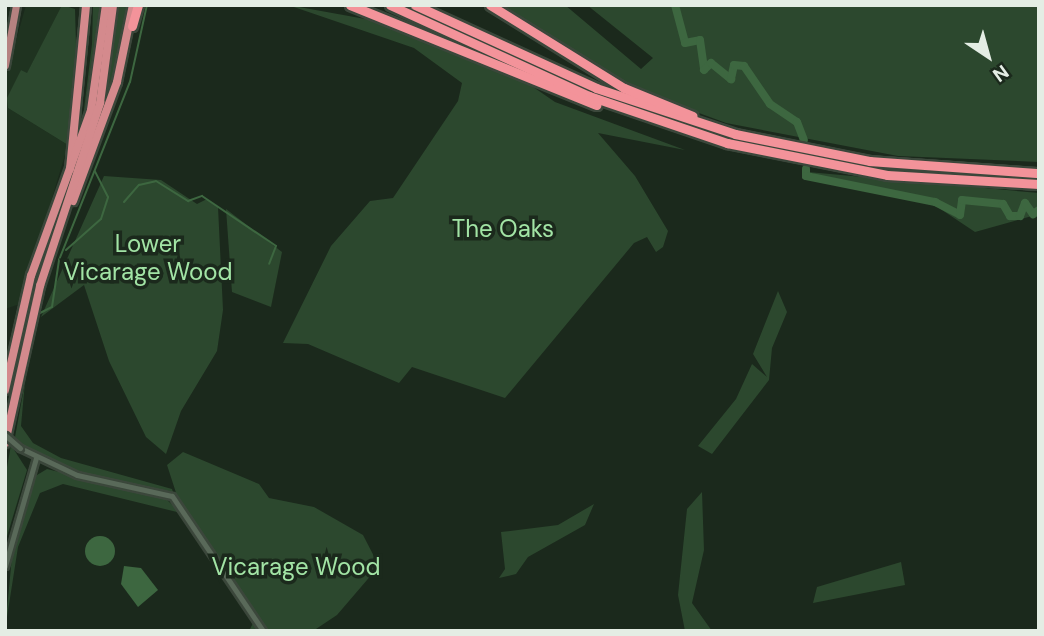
<!DOCTYPE html>
<style>
body{margin:0}
#map{position:relative;width:1044px;height:636px;overflow:hidden;background:#1b291c;font-family:"DM Sans",sans-serif}
div>[style]{position:absolute}
.built>*{inset:0;background:#1f3320}
.green>*{inset:0;background:#2c482e}
.water>*{inset:0;background:#3d6740}
.round{border-radius:50%}
.stream>*{height:2px;margin:-1px;padding:0 1px;transform-origin:1px;border-radius:1px;background:#3d6740}
.river>*{height:8px;margin:-4px;padding:0 4px;transform-origin:4px;border-radius:4px;background:#3d6740}
.roads{filter:drop-shadow(2px 0 #3b473b) drop-shadow(-2px 0 #3b473b) drop-shadow(0 2px #3b473b) drop-shadow(0 -2px #3b473b)}
.tertiary>*{height:5px;margin:-2.5px;padding:0 2.5px;transform-origin:2.5px;border-radius:2.5px;background:#596959}
.primary>*{height:7px;margin:-3.5px;padding:0 3.5px;transform-origin:3.5px;border-radius:3.5px;background:#b58280}
.trunk>*{height:8px;margin:-4px;padding:0 4px;transform-origin:4px;border-radius:4px;background:#d48a8d}
.motorway>*{height:9px;margin:-4.5px;padding:0 4.5px;transform-origin:4.5px;border-radius:4.5px;background:#f3939a}
.bridges{filter:drop-shadow(2px 0 #3b473b) drop-shadow(-2px 0 #3b473b) drop-shadow(0 2px #3b473b) drop-shadow(0 -2px #3b473b)}
.tertiary-bridge>*{height:5px;margin:-2.5px;padding:0 2.5px;transform-origin:2.5px;border-radius:2.5px;background:#596959}
span{translate:-50% -50%;white-space:nowrap;text-align:center;line-height:1.15;-webkit-text-stroke:7px #1b291c;paint-order:stroke}
.park-label{font-size:24px;color:#a2e4a5}
.frame{position:absolute;inset:0;border:7px solid #e4ede4;pointer-events:none}
.north{position:absolute;left:953px;top:21px;width:70px;height:70px;-webkit-text-stroke:5px #1b291c;paint-order:stroke;rotate:144deg;font-size:19px;font-weight:700;line-height:28px;text-align:center;color:#e4ede4}
.north::after{content:'';display:block;margin:auto;width:24px;height:32px;background:#e4ede4;clip-path:polygon(50% 0,100% 100%,50% 72%,0 100%)}
</style>
<div id="map">
<div class="built">
<i style="clip-path:polygon(26px 5px,62px 5px,27px 74px,21px 70px,8px 108px,68px 145px,20px 304px,5px 309px,5px 80px)"></i>
</div>
<div class="green">
<i style="clip-path:polygon(62px 5px,75px 9px,77px 79px,68px 145px,8px 108px,7px 98px,21px 70px,27px 73px)"></i>
<i style="clip-path:polygon(93px 5px,104px 5px,82px 125px,92px 44px)"></i>
<i style="clip-path:polygon(117px 5px,130px 5px,107px 106px,103px 105px)"></i>
<i style="clip-path:polygon(288px 5px,393px 24px,523px 80px,555px 102px,685px 150px,598px 133px,635px 176px,668px 231px,663px 247px,656px 252px,647px 237px,634px 243px,505px 398px,412px 367px,399px 383px,308px 344px,283px 343px,331px 246px,370px 201px,393px 198px,458px 101px,462px 83px,414px 48px)"></i>
<i style="clip-path:polygon(502px 5px,565px 5px,641px 69px,653px 58px,587px 5px,1039px 5px,1039px 162px,898px 156px,726px 123px,642px 92px)"></i>
<i style="clip-path:polygon(808px 172px,1039px 193px,1039px 214px,975px 232px,930px 202px,874px 193px)"></i>
<i style="clip-path:polygon(104px 176px,161px 180px,197px 204px,207px 199px,218px 207px,223px 310px,217px 351px,181px 411px,166px 454px,146px 437px,109px 361px,84px 285px,41px 317px)"></i>
<i style="clip-path:polygon(226px 209px,282px 252px,271px 307px,232px 292px)"></i>
<i style="clip-path:polygon(778px 291px,787px 312px,772px 348px,769px 380px,712px 454px,698px 446px,736px 399px,752px 364px,767px 377px,753px 354px)"></i>
<i style="clip-path:polygon(25px 382px,21px 426px,33px 443px,61px 458px,172px 489px,174px 495px,61px 468px,28px 449px,15px 437px)"></i>
<i style="clip-path:polygon(11px 445px,27px 470px,5px 543px,5px 478px)"></i>
<i style="clip-path:polygon(183px 452px,259px 484px,269px 498px,314px 507px,363px 535px,379px 566px,337px 615px,313px 631px,249px 631px,255px 619px,179px 502px,167px 465px)"></i>
<i style="clip-path:polygon(47px 469px,165px 498px,181px 513px,63px 484px,40px 493px,18px 547px,5px 630px,14px 535px,32px 478px)"></i>
<i style="clip-path:polygon(702px 492px,704px 550px,692px 603px,712px 631px,685px 631px,678px 595px,687px 509px)"></i>
<i style="clip-path:polygon(594px 504px,585px 525px,528px 557px,516px 574px,499px 578px,505px 569px,501px 532px,558px 525px)"></i>
<i style="clip-path:polygon(901px 562px,905px 585px,813px 603px,817px 587px)"></i>
</div>
<div class="water">
<i class="round" style="left:85px;top:536px;width:30px;height:30px"></i>
<i style="clip-path:polygon(124px 566px,141px 568px,158px 590px,138px 607px,121px 584px)"></i>
</div>
<div class="stream">
<i style="left:124px;top:202px;width:23px;rotate:-49deg"></i>
<i style="left:139px;top:185px;width:17px;rotate:-13deg"></i>
<i style="left:156px;top:181px;width:38px;rotate:32deg"></i>
<i style="left:188px;top:201px;width:15px;rotate:-20deg"></i>
<i style="left:202px;top:196px;width:89px;rotate:34deg"></i>
<i style="left:276px;top:246px;width:19px;rotate:111deg"></i>
<i style="left:66px;top:250px;width:47px;rotate:-41.5deg"></i>
<i style="left:101px;top:219px;width:23px;rotate:-72deg"></i>
<i style="left:108px;top:197px;width:29px;rotate:-117deg"></i>
<i style="left:40px;top:313px;width:13px;rotate:-27deg"></i>
<i style="left:52px;top:307px;width:48px;rotate:-81.5deg"></i>
<i style="left:59px;top:260px;width:192px;rotate:-68.3deg"></i>
<i style="left:130px;top:82px;width:79px;rotate:-77.6deg"></i>
<i style="left:5px;top:325px;width:1px"></i>
</div>
<div class="river">
<i style="left:675px;top:5px;width:39px;rotate:75deg"></i>
<i style="left:685px;top:43px;width:15px;rotate:-11deg"></i>
<i style="left:700px;top:40px;width:30px;rotate:82deg"></i>
<i style="left:704px;top:70px;width:10px;rotate:-45deg"></i>
<i style="left:711px;top:63px;width:26px;rotate:39deg"></i>
<i style="left:731px;top:79px;width:14px;rotate:-78deg"></i>
<i style="left:734px;top:65px;width:10px;rotate:6deg"></i>
<i style="left:744px;top:66px;width:46px;rotate:55.6deg"></i>
<i style="left:770px;top:104px;width:32px;rotate:34deg"></i>
<i style="left:797px;top:122px;width:19px;rotate:69deg"></i>
<i style="left:806px;top:169px;width:7px;rotate:90deg"></i>
<i style="left:806px;top:176px;width:132px;rotate:11.4deg"></i>
<i style="left:935px;top:202px;width:28px;rotate:27deg"></i>
<i style="left:960px;top:215px;width:15px;rotate:-82deg"></i>
<i style="left:962px;top:200px;width:41px;rotate:5.6deg"></i>
<i style="left:1003px;top:204px;width:14px;rotate:60deg"></i>
<i style="left:1010px;top:216px;width:10px"></i>
<i style="left:1020px;top:216px;width:14px;rotate:-69deg"></i>
<i style="left:1025px;top:203px;width:14px;rotate:54deg"></i>
<i style="left:1033px;top:214px;width:7px;rotate:-34deg"></i>
</div>
<div class="roads">
<div class="tertiary">
<i style="left:20px;top:448px;width:63px;rotate:25.3deg"></i>
<i style="left:77px;top:475px;width:97px;rotate:12.5deg"></i>
<i style="left:172px;top:496px;width:163px;rotate:56deg"></i>
<i style="left:5px;top:566px;width:112px;rotate:-74deg"></i>
</div>
<div class="primary">
<i style="left:5px;top:65px;width:61px;rotate:-79.6deg"></i>
</div>
<div class="trunk">
<i style="left:70px;top:169px;width:165px;rotate:-84.4deg"></i>
<i style="left:73px;top:201px;width:127px;rotate:-69.7deg"></i>
<i style="left:117px;top:82px;width:79px;rotate:-78.3deg"></i>
<i style="left:5px;top:390px;width:117px;rotate:-77.2deg"></i>
<i style="left:31px;top:276px;width:177px;rotate:-70.1deg"></i>
<i style="left:91px;top:110px;width:106px;rotate:-81.9deg"></i>
<i style="left:5px;top:443px;width:161px;rotate:-77.4deg"></i>
<i style="left:40px;top:286px;width:193px;rotate:-71.8deg"></i>
<i style="left:100px;top:103px;width:99px;rotate:-82.4deg"></i>
</div>
<div class="motorway">
<i style="left:350px;top:5px;width:266px;rotate:22.1deg"></i>
<i style="left:390px;top:5px;width:219px;rotate:24.6deg"></i>
<i style="left:589px;top:96px;width:146px;rotate:18.8deg"></i>
<i style="left:727px;top:143px;width:163px;rotate:11.3deg"></i>
<i style="left:887px;top:175px;width:152px;rotate:3.4deg"></i>
<i style="left:415px;top:5px;width:199px;rotate:24.6deg"></i>
<i style="left:596px;top:88px;width:146px;rotate:18.3deg"></i>
<i style="left:735px;top:134px;width:138px;rotate:11.3deg"></i>
<i style="left:870px;top:161px;width:169px;rotate:4.1deg"></i>
<i style="left:490px;top:5px;width:158px;rotate:31.8deg"></i>
<i style="left:624px;top:88px;width:74px;rotate:22.1deg"></i>
<i style="left:132px;top:26px;width:22px;rotate:-74deg"></i>
</div>
</div>
<div class="bridges">
<div class="tertiary-bridge">
<i style="left:5px;top:435px;width:20px;rotate:41deg"></i>
</div>
</div>
<div class="park-label">
<span style="left:503px;top:229px">The Oaks</span>
<span style="left:148px;top:258px">Lower<br>Vicarage Wood</span>
<span style="left:296px;top:567px">Vicarage Wood</span>
</div>
<div class="frame"></div>
<div class="north">N</div>
</div>
